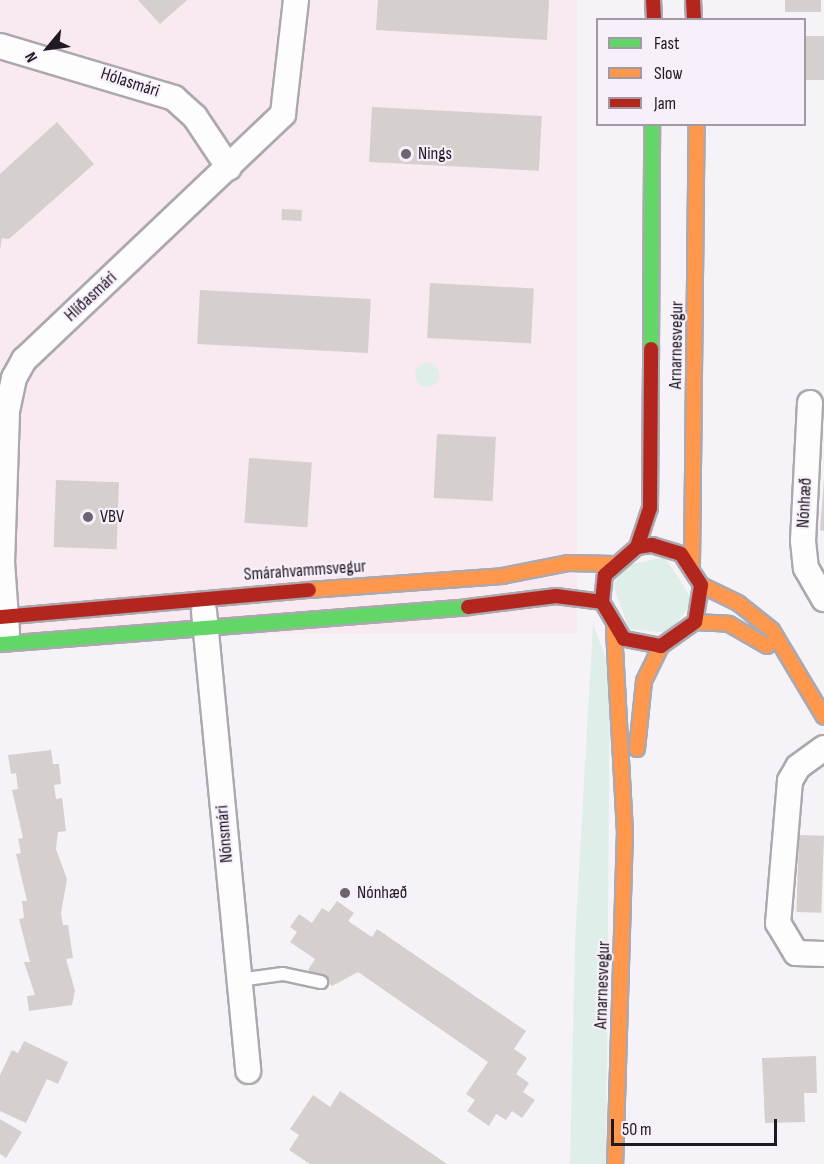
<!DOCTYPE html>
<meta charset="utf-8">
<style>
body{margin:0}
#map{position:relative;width:824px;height:1164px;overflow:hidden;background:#f6f3f8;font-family:"Sofia Sans Condensed",sans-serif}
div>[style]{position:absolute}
.commercial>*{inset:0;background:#f9e9f0;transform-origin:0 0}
.green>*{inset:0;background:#dfeee8}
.round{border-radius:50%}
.building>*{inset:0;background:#d5cfce;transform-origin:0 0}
.roads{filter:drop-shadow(2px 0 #aca8af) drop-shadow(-2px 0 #aca8af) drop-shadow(0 2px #aca8af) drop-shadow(0 -2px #aca8af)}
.lane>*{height:12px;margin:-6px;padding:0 6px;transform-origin:6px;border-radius:6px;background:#fefdfe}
.street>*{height:24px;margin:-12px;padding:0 12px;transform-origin:12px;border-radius:12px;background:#fefdfe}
.fast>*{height:14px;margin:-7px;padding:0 7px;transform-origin:7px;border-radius:7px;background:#63d668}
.slow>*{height:14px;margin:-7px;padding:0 7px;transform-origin:7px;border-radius:7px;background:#ff974d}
.jam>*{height:14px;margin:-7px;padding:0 7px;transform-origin:7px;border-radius:7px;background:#b3261e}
.dots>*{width:16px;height:16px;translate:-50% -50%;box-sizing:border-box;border:3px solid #f7f0fb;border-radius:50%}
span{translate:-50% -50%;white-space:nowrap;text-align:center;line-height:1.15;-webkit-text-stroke:4.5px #f7f0fb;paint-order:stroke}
.street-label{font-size:18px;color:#1f1923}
.poi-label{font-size:18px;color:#1f1923}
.left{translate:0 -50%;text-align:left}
.legend{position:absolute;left:596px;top:18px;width:210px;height:108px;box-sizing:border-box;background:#f7f0fb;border:2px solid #a19aa5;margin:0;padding:8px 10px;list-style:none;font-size:18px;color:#1f1923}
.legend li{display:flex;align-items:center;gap:12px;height:30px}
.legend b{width:30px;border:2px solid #a19aa5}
.north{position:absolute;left:18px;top:18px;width:60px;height:60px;-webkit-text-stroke:4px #f7f0fb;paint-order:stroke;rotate:241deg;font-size:16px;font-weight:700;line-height:24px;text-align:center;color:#1f1923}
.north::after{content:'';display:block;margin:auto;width:21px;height:27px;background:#1f1923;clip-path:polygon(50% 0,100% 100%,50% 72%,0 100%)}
.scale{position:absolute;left:611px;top:1119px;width:166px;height:27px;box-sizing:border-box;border:3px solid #1f1923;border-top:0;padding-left:8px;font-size:18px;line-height:21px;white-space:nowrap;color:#1f1923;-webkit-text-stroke:4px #f7f0fb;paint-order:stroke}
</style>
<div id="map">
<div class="commercial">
<i style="left:0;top:0;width:577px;height:634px"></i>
</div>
<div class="green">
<i class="round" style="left:415px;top:363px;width:24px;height:24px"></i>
<i style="clip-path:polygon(665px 557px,693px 601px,669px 633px,629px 629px,613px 585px,627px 565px)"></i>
<i style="clip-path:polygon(593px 624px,610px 670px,606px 1164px,570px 1164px,575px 941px)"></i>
</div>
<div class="building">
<i style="clip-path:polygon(138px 0,187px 0,160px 24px)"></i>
<i style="clip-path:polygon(378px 0,549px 0,547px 40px,376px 30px)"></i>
<i style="left:785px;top:0;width:36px;height:12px"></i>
<i style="left:805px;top:36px;width:19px;height:44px"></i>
<i style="left:372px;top:107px;width:170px;height:55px;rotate:3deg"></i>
<i style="clip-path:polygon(57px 122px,94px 164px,9px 239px,2px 238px,0 250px,0 174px)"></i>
<i style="left:282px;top:209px;width:20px;height:11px;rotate:3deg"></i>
<i style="left:430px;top:283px;width:104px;height:55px;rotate:3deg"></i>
<i style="left:200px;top:290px;width:171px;height:54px;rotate:3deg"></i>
<i style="left:437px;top:434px;width:59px;height:64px;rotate:3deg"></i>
<i style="left:249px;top:458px;width:63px;height:65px;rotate:4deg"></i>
<i style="clip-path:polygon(824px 479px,824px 531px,820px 530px)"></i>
<i style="left:56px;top:480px;width:63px;height:67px;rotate:2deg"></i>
<i style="clip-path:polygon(51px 750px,53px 764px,59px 764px,61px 784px,54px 785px,56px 799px,62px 798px,66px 831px,58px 832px,56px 849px,67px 879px,61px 913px,63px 925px,68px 925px,73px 958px,66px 959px,75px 991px,72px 1005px,29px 1011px,27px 996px,35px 995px,24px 962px,30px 962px,19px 919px,24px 918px,22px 901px,27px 901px,16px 854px,21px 853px,18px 839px,23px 838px,12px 790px,18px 789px,16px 773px,11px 774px,8px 755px)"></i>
<i style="left:799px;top:835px;width:25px;height:77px;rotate:2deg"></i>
<i style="clip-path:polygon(337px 901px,354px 913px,348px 921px,372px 937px,377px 929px,526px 1031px,514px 1049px,527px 1058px,516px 1074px,529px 1083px,523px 1092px,535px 1100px,522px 1118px,512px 1111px,506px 1120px,496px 1114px,489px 1126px,467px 1111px,475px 1100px,466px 1094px,488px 1062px,358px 972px,332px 986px,308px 970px,315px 959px,290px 942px,297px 932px,290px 927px,299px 914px,312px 923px,322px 908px,329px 912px)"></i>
<i style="clip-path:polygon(24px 1041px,68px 1062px,58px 1084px,47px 1079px,26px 1123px,0 1111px,0 1075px,12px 1050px,18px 1053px)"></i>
<i style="clip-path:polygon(816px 1056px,817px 1093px,804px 1093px,805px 1122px,765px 1123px,762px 1058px)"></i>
<i style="clip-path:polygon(340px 1091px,387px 1123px,447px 1164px,310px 1164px,289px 1150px,299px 1135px,290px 1129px,313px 1095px,330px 1107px)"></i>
<i style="clip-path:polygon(0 1119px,22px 1132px,6px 1158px,0 1154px)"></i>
</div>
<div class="roads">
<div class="lane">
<i style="left:239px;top:980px;width:44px;rotate:-7.8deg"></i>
<i style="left:283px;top:974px;width:39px;rotate:12deg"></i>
</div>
<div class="street">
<i style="left:0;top:46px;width:182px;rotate:16.6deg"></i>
<i style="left:174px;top:98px;width:28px;rotate:42deg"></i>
<i style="left:195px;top:117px;width:61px;rotate:56.3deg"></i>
<i style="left:810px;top:403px;width:138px;rotate:92.9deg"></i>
<i style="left:803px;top:541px;width:27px;rotate:84deg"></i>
<i style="left:806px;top:568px;width:36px;rotate:60deg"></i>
<i style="left:204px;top:611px;width:462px;rotate:84.5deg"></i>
<i style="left:7px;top:632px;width:69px;rotate:-94.1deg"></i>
<i style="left:2px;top:563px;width:152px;rotate:-88.1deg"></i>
<i style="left:7px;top:411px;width:34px;rotate:-78deg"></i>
<i style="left:14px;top:378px;width:21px;rotate:-61deg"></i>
<i style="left:24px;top:360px;width:357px;rotate:-43.5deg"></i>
<i style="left:283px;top:114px;width:115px;rotate:-83.5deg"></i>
<i style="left:824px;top:748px;width:32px;rotate:144deg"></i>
<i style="left:798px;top:767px;width:16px;rotate:120deg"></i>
<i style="left:790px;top:781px;width:143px;rotate:94.8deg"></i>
<i style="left:778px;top:923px;width:35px;rotate:59deg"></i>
<i style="left:796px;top:953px;width:28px;rotate:2deg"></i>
</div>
<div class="fast">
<i style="left:651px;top:349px;width:225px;rotate:-89.7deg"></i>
<i style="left:0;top:644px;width:469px;rotate:-4.5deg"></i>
</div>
<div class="slow">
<i style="left:692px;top:565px;width:441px;rotate:-89.4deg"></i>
<i style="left:701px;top:585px;width:41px;rotate:25.9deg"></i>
<i style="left:738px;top:603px;width:43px;rotate:38.5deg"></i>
<i style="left:772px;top:630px;width:101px;rotate:59.1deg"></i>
<i style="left:309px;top:590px;width:194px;rotate:-4.1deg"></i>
<i style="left:502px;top:576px;width:67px;rotate:-11.1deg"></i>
<i style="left:568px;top:563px;width:45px;rotate:1.3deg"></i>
<i style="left:695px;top:622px;width:34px;rotate:3deg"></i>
<i style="left:729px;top:624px;width:44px;rotate:30.1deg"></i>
<i style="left:614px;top:630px;width:201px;rotate:86.9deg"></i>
<i style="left:625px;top:831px;width:333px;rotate:91.7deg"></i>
<i style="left:637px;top:749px;width:68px;rotate:-84.1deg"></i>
<i style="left:644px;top:681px;width:39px;rotate:-64deg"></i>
</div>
<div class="jam">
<i style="left:653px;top:0;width:20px;rotate:87deg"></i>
<i style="left:693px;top:0;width:20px;rotate:87deg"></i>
<i style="left:637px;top:547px;width:15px;rotate:-8deg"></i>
<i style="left:652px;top:545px;width:30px;rotate:17deg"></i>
<i style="left:681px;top:554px;width:37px;rotate:57deg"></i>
<i style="left:701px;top:585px;width:37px;rotate:99deg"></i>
<i style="left:695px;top:622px;width:42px;rotate:144.8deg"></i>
<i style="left:661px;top:646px;width:38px;rotate:-169deg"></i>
<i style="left:624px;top:639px;width:43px;rotate:-120.7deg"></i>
<i style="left:602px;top:602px;width:27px;rotate:-84deg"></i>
<i style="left:605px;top:575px;width:43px;rotate:-41.2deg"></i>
<i style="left:637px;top:547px;width:41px;rotate:-71.6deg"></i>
<i style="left:650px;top:508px;width:159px;rotate:-89.6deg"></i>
<i style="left:468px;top:607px;width:89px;rotate:-7.1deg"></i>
<i style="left:556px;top:596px;width:46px;rotate:7.4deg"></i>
<i style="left:0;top:617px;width:310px;rotate:-5deg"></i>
</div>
</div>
<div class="dots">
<i style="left:406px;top:154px;background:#6a656e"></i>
<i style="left:88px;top:517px;background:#6a656e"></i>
<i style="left:345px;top:893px;background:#6a656e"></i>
</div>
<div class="street-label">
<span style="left:130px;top:83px;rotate:18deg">Hólasmári</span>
<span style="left:91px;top:297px;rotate:-43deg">Hlíðasmári</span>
<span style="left:677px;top:345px;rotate:-89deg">Arnarnesvegur</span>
<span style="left:805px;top:503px;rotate:-87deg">Nónhæð</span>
<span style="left:305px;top:571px;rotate:-4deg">Smárahvammsvegur</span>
<span style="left:225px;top:834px;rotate:-95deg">Nónsmári</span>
<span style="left:603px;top:985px;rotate:-88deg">Arnarnesvegur</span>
</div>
<div class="poi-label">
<span class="left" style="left:418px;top:154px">Nings</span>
<span class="left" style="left:100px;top:517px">VBV</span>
<span class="left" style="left:357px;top:893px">Nónhæð</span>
</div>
<ul class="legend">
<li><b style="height:8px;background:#63d668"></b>Fast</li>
<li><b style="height:8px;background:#ff974d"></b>Slow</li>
<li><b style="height:8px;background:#b3261e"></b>Jam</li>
</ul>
<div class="north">N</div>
<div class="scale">50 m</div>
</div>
